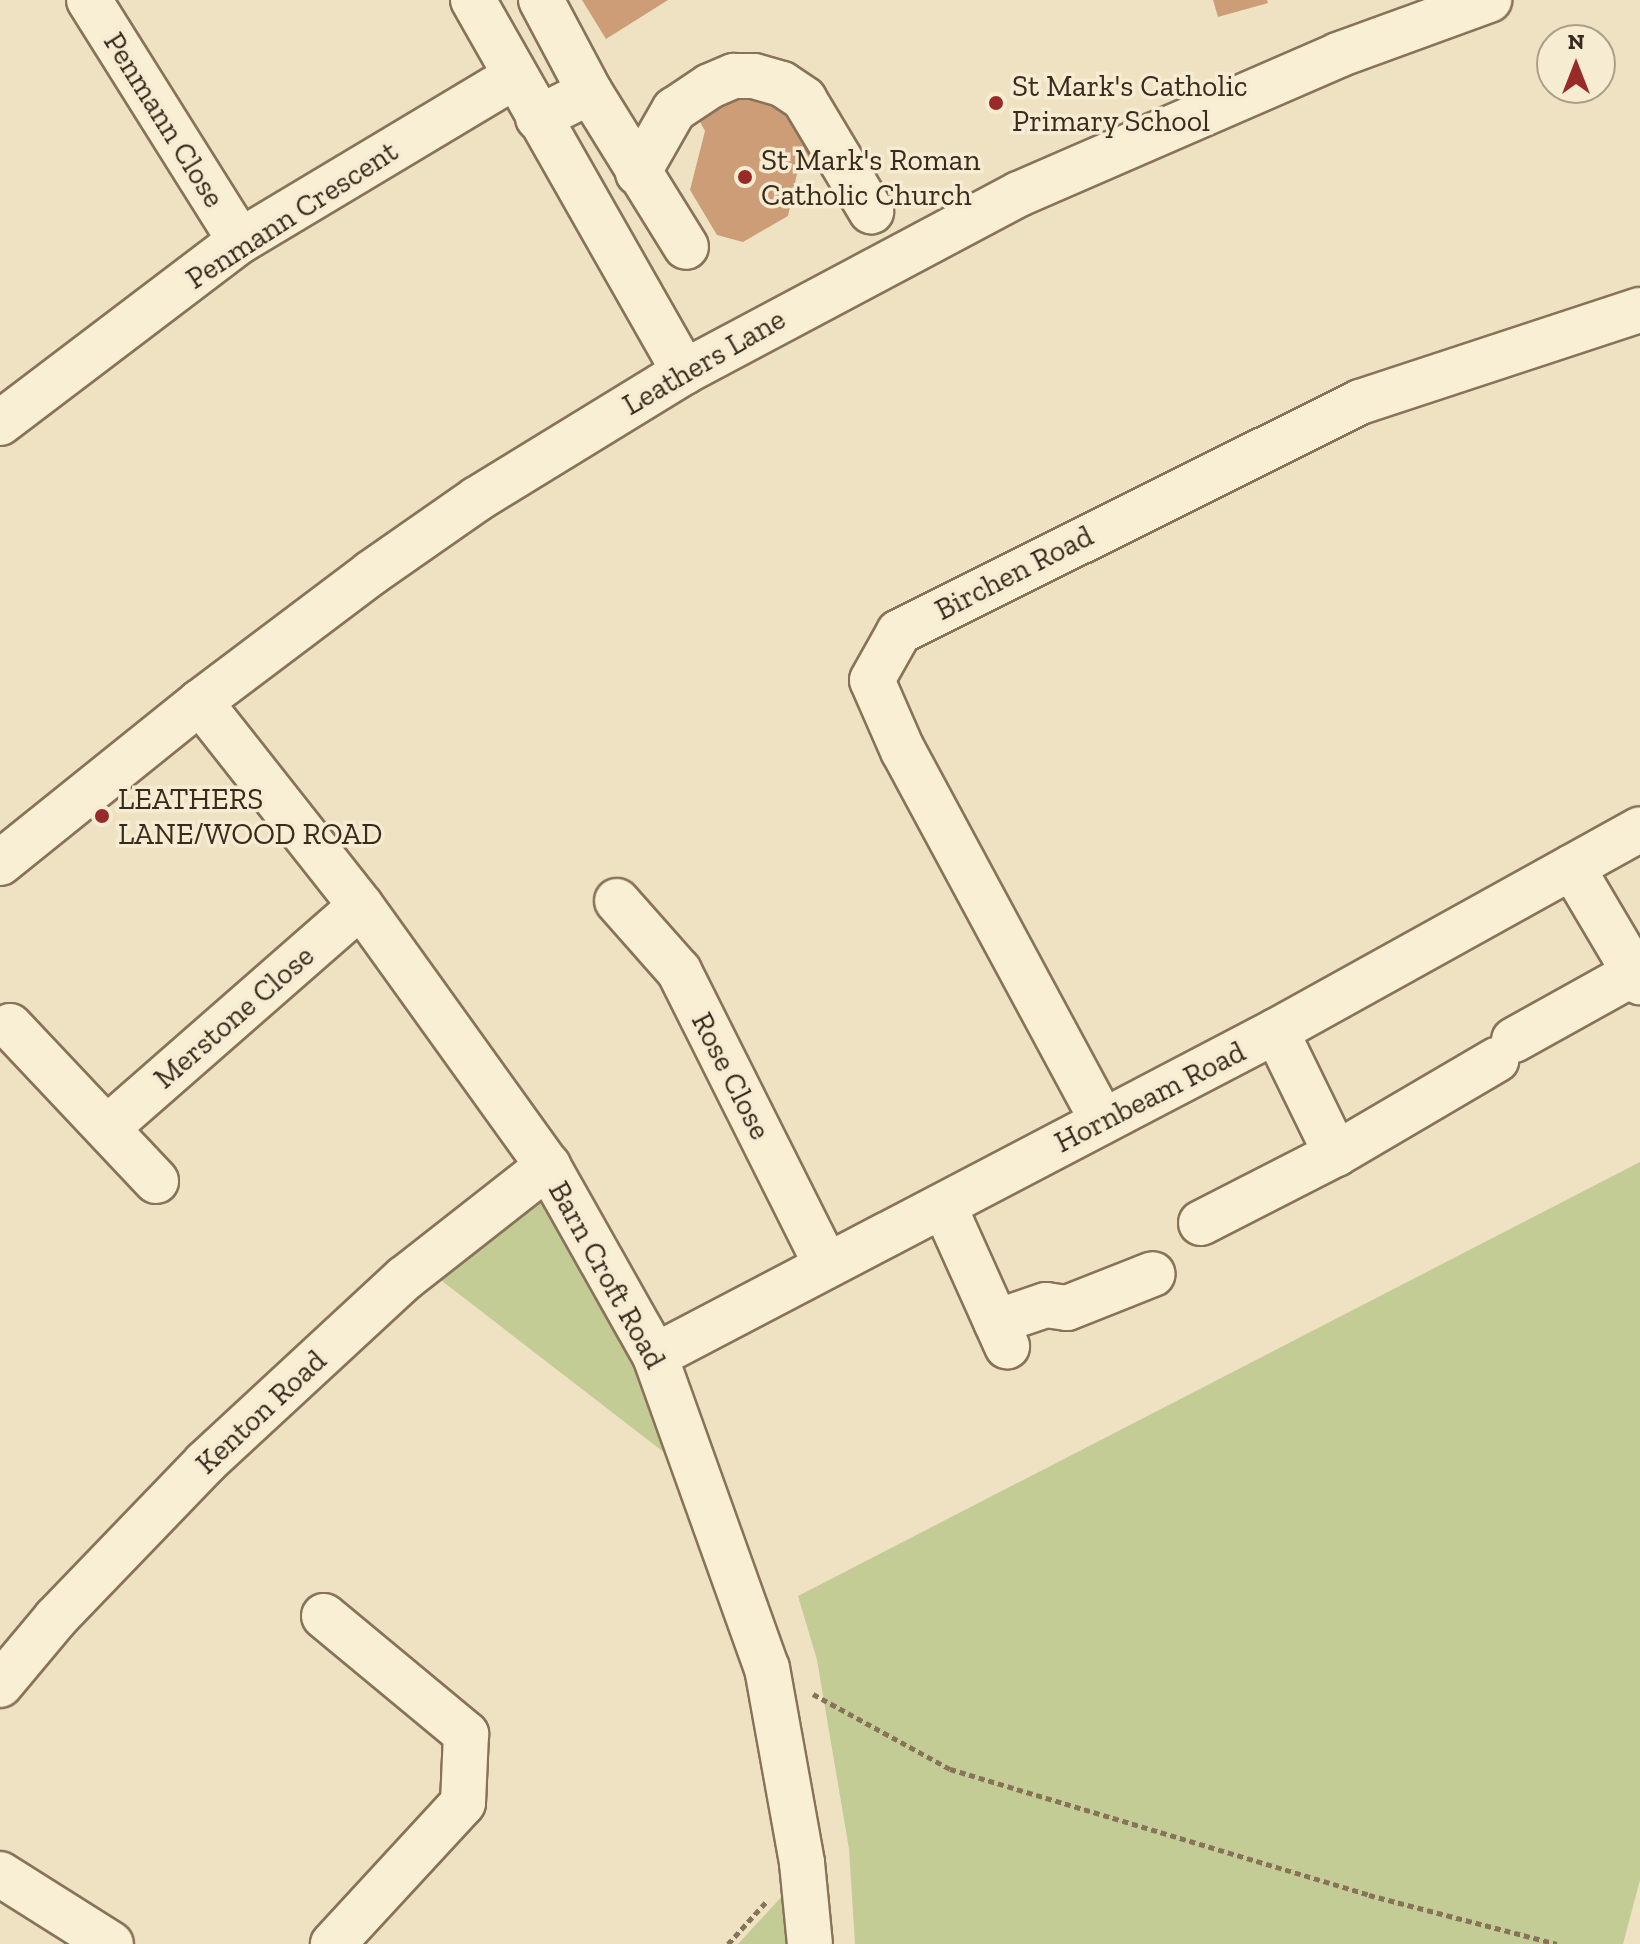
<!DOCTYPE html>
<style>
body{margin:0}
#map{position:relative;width:1640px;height:1944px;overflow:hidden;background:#eee2c2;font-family:"Zilla Slab",serif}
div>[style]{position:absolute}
.green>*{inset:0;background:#c4cc96}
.building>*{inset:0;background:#cd9d77}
.path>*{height:5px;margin-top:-2.5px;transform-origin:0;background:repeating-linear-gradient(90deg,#887359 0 6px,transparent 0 10px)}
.roads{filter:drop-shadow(2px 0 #887359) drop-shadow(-2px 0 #887359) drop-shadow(0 2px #887359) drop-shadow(0 -2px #887359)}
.minor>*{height:44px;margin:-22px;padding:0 22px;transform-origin:22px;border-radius:22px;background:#f9efd5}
.dots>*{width:22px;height:22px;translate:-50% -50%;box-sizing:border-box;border:4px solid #f6ecd1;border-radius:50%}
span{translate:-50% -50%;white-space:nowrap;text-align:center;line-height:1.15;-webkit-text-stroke:7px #f6ecd1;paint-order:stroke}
.poi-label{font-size:30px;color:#382b1d}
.left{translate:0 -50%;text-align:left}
.street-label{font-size:30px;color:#382b1d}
.north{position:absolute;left:1536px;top:24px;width:80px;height:80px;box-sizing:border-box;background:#f6ecd1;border:2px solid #aa9f89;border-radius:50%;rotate:0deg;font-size:22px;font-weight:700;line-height:32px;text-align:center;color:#382b1d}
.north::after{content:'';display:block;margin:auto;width:28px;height:36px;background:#982b28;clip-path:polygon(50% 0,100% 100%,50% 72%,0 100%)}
</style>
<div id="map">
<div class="green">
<i style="clip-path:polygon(1640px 1162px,1640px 1880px,1623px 1944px,855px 1944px,849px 1849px,817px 1660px,798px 1596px)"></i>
<i style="clip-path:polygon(543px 1188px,683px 1467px,433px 1274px)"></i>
<i style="clip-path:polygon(785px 1893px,788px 1944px,738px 1944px)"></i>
</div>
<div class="building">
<i style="clip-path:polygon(582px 0,668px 0,606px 39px)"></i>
<i style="clip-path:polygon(1213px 0,1267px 0,1268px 3px,1218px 17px)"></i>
<i style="clip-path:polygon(739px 95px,789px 108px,815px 155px,799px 164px,788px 216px,743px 242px,717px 235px,690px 190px,705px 131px,698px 118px)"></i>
</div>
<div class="path">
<i style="left:813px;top:1694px;width:156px;rotate:28.7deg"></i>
<i style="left:950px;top:1769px;width:438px;rotate:16.7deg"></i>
<i style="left:1369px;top:1895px;width:194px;rotate:14.6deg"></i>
<i style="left:728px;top:1944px;width:57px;rotate:-47.9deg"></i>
</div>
<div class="roads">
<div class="minor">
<i style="left:89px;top:0;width:284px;rotate:57.9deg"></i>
<i style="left:473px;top:0;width:428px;rotate:60.4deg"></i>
<i style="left:541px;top:0;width:104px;rotate:62deg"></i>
<i style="left:538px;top:118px;width:58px;rotate:-26.6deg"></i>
<i style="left:590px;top:92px;width:182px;rotate:58.2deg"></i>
<i style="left:638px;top:173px;width:73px;rotate:-60.3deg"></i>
<i style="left:674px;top:110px;width:43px;rotate:-33.7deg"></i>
<i style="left:710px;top:86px;width:26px;rotate:-23deg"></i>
<i style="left:734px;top:76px;width:20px"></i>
<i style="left:754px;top:76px;width:29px;rotate:16deg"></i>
<i style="left:782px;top:84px;width:27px;rotate:34deg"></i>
<i style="left:804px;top:99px;width:131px;rotate:59.1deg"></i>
<i style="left:0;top:423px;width:301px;rotate:-37.2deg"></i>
<i style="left:240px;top:241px;width:319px;rotate:-30.9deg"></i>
<i style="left:200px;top:702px;width:260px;rotate:51.7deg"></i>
<i style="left:361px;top:906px;width:320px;rotate:54.3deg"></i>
<i style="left:548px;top:1166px;width:218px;rotate:60.6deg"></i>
<i style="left:655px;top:1356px;width:331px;rotate:70.3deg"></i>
<i style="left:767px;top:1668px;width:198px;rotate:79.8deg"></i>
<i style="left:802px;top:1863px;width:81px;rotate:84.4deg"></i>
<i style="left:0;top:863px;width:257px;rotate:-38.8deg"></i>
<i style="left:200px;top:702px;width:214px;rotate:-37deg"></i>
<i style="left:371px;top:573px;width:129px;rotate:-34.9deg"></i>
<i style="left:477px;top:499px;width:243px;rotate:-31.5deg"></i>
<i style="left:684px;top:372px;width:379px;rotate:-28deg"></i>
<i style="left:1019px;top:194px;width:348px;rotate:-23.5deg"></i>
<i style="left:1338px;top:55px;width:161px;rotate:-20deg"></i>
<i style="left:1572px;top:867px;width:134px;rotate:59.4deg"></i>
<i style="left:617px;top:901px;width:94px;rotate:48.5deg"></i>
<i style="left:679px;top:971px;width:329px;rotate:63.4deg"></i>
<i style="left:10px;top:1026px;width:213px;rotate:46.7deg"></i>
<i style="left:1276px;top:1031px;width:137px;rotate:64deg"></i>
<i style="left:1514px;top:1040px;width:140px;rotate:-29.1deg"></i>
<i style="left:1102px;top:1120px;width:419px;rotate:-118.3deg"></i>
<i style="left:903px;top:751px;width:77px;rotate:-113.6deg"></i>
<i style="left:872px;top:680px;width:55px;rotate:-60.6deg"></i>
<i style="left:899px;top:632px;width:515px;rotate:-26.52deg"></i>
<i style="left:1360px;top:402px;width:295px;rotate:-18.2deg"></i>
<i style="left:107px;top:1128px;width:337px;rotate:-41.2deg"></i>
<i style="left:944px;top:1206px;width:154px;rotate:65.8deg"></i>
<i style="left:1201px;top:1223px;width:152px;rotate:-27.1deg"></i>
<i style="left:1336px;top:1154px;width:186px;rotate:-30.4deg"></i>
<i style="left:996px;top:1322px;width:53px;rotate:-18.8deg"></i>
<i style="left:1046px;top:1305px;width:21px;rotate:8deg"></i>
<i style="left:1067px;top:1308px;width:92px;rotate:-21.6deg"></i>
<i style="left:655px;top:1356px;width:701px;rotate:-27.63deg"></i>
<i style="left:1276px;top:1031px;width:416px;rotate:-29deg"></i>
<i style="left:324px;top:1616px;width:185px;rotate:39.7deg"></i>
<i style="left:466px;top:1734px;width:69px;rotate:92.5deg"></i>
<i style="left:463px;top:1803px;width:192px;rotate:132.7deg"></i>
<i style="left:0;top:1685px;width:87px;rotate:-50.1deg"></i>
<i style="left:56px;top:1618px;width:215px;rotate:-46.1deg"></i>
<i style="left:205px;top:1463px;width:272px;rotate:-42.8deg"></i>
<i style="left:405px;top:1278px;width:182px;rotate:-38.1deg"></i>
<i style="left:0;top:1874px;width:131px;rotate:32.2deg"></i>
</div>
</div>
<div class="dots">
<i style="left:996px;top:103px;background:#982b28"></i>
<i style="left:745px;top:177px;background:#982b28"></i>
<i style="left:102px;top:816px;background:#982b28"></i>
</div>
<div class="poi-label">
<span class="left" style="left:1012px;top:103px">St Mark's Catholic<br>Primary School</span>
<span class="left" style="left:761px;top:177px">St Mark's Roman<br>Catholic Church</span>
<span class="left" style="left:118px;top:816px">LEATHERS<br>LANE/WOOD ROAD</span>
</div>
<div class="street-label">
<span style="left:164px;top:120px;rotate:58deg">Penmann Close</span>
<span style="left:292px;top:215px;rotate:-33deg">Penmann Crescent</span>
<span style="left:704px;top:362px;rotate:-30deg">Leathers Lane</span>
<span style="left:1014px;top:573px;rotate:-27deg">Birchen Road</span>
<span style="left:234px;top:1017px;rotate:-41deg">Merstone Close</span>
<span style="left:731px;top:1076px;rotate:63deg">Rose Close</span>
<span style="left:1150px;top:1097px;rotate:-27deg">Hornbeam Road</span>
<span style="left:607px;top:1275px;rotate:61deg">Barn Croft Road</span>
<span style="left:261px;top:1412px;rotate:-43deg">Kenton Road</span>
</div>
<div class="north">N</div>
</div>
